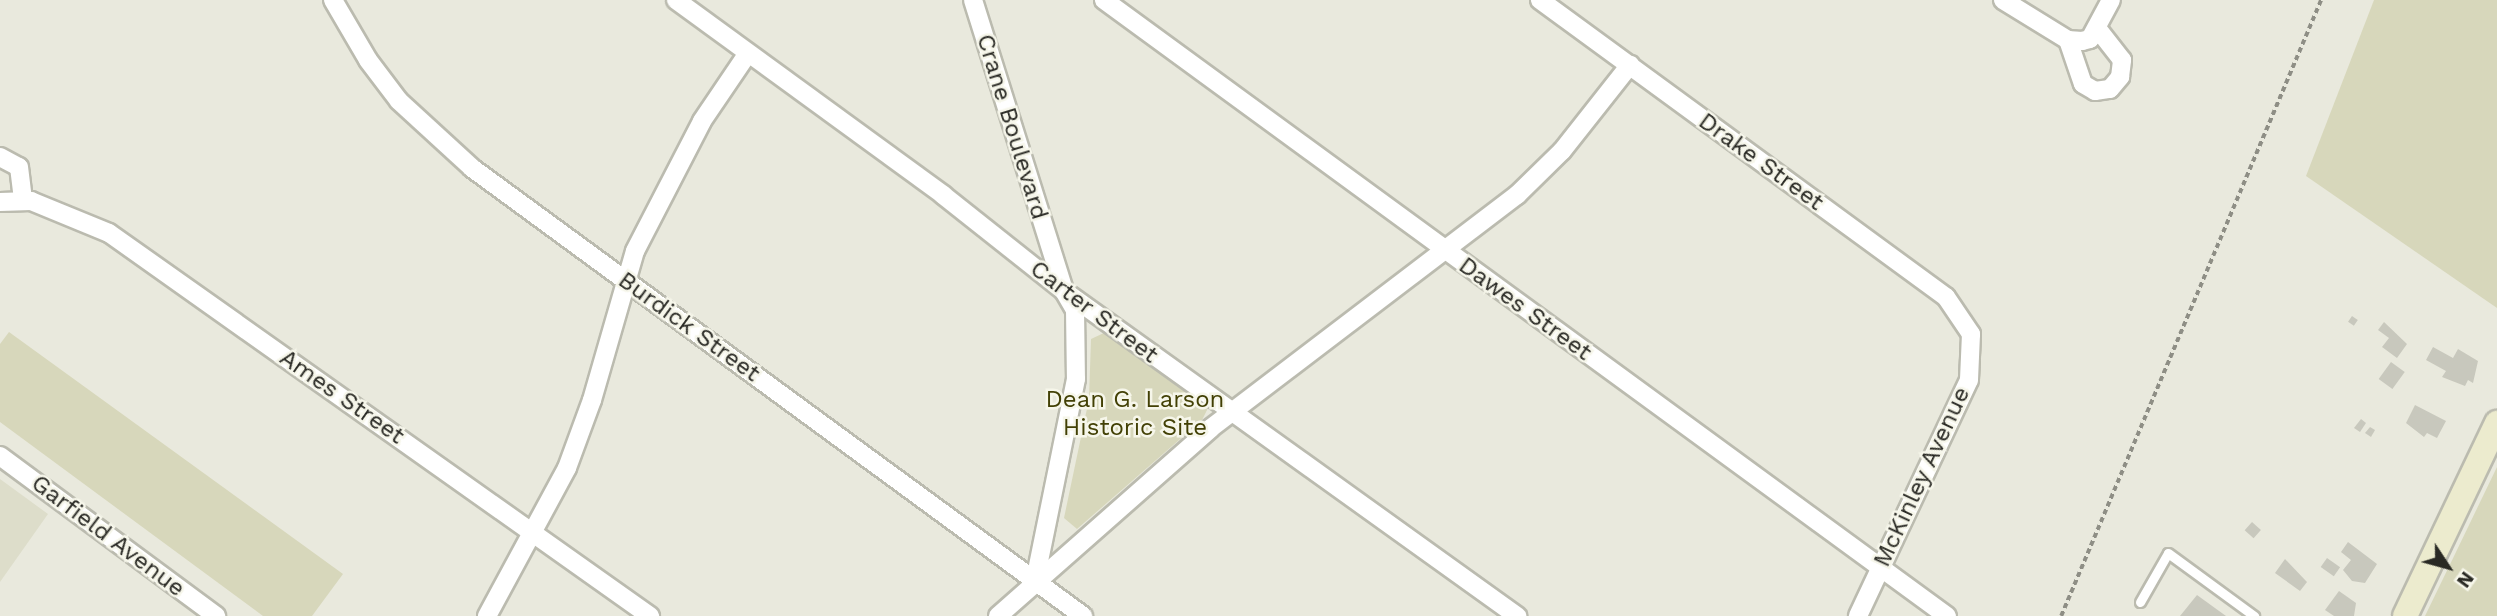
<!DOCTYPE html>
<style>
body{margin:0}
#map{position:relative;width:2497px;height:616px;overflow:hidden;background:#e9e9dd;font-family:"Work Sans",sans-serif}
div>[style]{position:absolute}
.built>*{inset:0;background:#ddddca}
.green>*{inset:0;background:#d7d7bb}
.building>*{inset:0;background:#c8c8bd;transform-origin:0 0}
.path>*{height:3.5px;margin-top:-1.75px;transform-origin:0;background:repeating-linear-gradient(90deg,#8e8e85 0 5px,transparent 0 8.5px)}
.roads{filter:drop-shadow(2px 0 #bbbbaf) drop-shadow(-2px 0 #bbbbaf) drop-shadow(0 2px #bbbbaf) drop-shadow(0 -2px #bbbbaf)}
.lane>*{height:9px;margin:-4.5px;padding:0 4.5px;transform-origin:4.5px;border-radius:4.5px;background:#fff}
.street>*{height:18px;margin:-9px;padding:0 9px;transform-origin:9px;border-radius:9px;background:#fff}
.secondary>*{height:24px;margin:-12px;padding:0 12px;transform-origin:12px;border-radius:12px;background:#ecebce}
span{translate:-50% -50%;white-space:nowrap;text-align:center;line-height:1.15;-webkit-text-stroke:5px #f6f6ea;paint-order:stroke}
.street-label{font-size:24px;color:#292924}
.park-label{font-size:24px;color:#424005}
.north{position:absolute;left:2413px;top:532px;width:70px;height:70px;-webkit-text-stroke:5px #f6f6ea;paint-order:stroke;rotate:126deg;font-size:19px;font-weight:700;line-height:28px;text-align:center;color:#292924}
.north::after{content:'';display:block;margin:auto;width:24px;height:32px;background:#292924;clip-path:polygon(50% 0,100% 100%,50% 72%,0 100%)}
</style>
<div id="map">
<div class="built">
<i style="clip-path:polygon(0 479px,48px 514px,0 582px)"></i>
</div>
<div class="green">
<i style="clip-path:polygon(2374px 0,2497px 0,2497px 308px,2306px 176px)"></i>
<i style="clip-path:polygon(9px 332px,343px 574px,312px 616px,263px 616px,0 422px,0 344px)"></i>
<i style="clip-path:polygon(1106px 332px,1209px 406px,1202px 420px,1077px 529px,1064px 518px,1089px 399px,1091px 339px)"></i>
<i style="clip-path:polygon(2497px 467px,2497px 616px,2425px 616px,2456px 552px)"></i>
</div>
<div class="building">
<i style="left:2352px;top:316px;width:7px;height:7px;rotate:34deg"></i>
<i style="clip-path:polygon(2384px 322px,2407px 344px,2397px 358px,2382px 347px,2389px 338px,2378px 330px)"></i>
<i style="clip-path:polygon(2433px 347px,2453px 358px,2458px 349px,2478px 361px,2473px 383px,2468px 380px,2465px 386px,2442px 377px,2446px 371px,2426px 360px)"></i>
<i style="left:2391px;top:362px;width:17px;height:21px;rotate:36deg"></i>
<i style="clip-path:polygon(2415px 405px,2446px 421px,2437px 438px,2427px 433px,2424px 437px,2406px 423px)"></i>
<i style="clip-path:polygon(2361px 419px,2366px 423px,2360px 432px,2354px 428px)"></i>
<i style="clip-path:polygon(2370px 427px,2375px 430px,2371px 437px,2365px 433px)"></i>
<i style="left:2252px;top:522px;width:12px;height:11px;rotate:42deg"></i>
<i style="clip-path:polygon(2348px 542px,2377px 564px,2365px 583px,2352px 581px,2343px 570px,2351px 560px,2341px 552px)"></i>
<i style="left:2327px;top:558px;width:16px;height:11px;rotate:35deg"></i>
<i style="clip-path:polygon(2285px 559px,2307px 582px,2300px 591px,2275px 573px)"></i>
<i style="clip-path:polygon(2339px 591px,2356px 603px,2354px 616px,2334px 616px,2325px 610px)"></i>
<i style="clip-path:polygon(2197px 595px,2226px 616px,2180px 616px)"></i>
</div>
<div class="path">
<i style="left:2061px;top:616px;width:669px;rotate:-67.12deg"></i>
</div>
<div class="roads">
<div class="lane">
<i style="left:2140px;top:602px;width:56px;rotate:-60.3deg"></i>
<i style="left:2168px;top:553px;width:107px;rotate:36.2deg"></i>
</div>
<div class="street">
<i style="left:333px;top:0;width:69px;rotate:59.7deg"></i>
<i style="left:368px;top:60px;width:51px;rotate:52.9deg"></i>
<i style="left:399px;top:101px;width:99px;rotate:42.5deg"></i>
<i style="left:472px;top:168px;width:758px;rotate:36.25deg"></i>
<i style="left:676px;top:0;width:331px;rotate:36.1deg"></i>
<i style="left:943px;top:195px;width:154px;rotate:38.4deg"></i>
<i style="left:1064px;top:291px;width:558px;rotate:35.66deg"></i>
<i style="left:973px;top:0;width:305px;rotate:72.6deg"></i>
<i style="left:1064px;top:291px;width:22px;rotate:60deg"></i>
<i style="left:1075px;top:310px;width:69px;rotate:89.2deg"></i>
<i style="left:1076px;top:379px;width:206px;rotate:101.5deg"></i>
<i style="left:1104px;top:0;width:1044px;rotate:36.16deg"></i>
<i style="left:1540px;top:0;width:503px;rotate:36.19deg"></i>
<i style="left:1946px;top:297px;width:45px;rotate:56deg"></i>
<i style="left:1971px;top:334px;width:46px;rotate:92.5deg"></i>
<i style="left:1969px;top:380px;width:261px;rotate:115.2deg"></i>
<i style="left:2003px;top:0;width:76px;rotate:31.6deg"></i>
<i style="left:2068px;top:40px;width:14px;rotate:4deg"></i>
<i style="left:2082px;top:41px;width:8px;rotate:-14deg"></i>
<i style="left:2090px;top:39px;width:44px;rotate:-61.7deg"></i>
<i style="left:2068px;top:40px;width:46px;rotate:71.2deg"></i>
<i style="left:2083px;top:84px;width:14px;rotate:30deg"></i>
<i style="left:2095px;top:91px;width:15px;rotate:-8deg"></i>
<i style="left:2110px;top:89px;width:16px;rotate:-50deg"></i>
<i style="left:2120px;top:77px;width:17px;rotate:-83deg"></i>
<i style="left:2122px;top:60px;width:41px;rotate:-128deg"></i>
<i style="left:0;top:157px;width:21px;rotate:28deg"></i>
<i style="left:19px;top:167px;width:33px;rotate:83deg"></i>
<i style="left:0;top:202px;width:31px;rotate:-2deg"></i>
<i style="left:31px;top:201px;width:84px;rotate:22.3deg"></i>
<i style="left:109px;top:233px;width:663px;rotate:35.3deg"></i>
<i style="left:0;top:456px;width:269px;rotate:36.5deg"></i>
<i style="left:487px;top:616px;width:168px;rotate:-61.6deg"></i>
<i style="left:567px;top:468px;width:72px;rotate:-69.8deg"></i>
<i style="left:592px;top:400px;width:155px;rotate:-73.9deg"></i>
<i style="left:635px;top:251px;width:146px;rotate:-62.7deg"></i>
<i style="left:702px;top:121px;width:82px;rotate:-55.9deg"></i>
<i style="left:998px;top:616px;width:284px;rotate:-41.4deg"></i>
<i style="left:1211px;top:428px;width:385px;rotate:-37.3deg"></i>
<i style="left:1517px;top:195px;width:63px;rotate:-44.4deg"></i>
<i style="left:1562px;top:151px;width:110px;rotate:-51.7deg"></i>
</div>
<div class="secondary">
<i style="left:2405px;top:616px;width:214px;rotate:-64.5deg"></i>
</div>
</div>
<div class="street-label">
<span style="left:1012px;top:127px;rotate:73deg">Crane Boulevard</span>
<span style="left:1761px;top:162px;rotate:36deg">Drake Street</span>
<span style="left:1525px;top:309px;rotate:36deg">Dawes Street</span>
<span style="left:1094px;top:312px;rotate:37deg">Carter Street</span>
<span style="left:689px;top:327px;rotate:36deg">Burdick Street</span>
<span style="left:342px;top:397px;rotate:35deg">Ames Street</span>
<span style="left:1922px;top:477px;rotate:-65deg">McKinley Avenue</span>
<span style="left:108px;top:536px;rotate:37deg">Garfield Avenue</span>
</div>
<div class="park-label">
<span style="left:1135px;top:414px">Dean G. Larson<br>Historic Site</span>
</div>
<div class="north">N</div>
</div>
